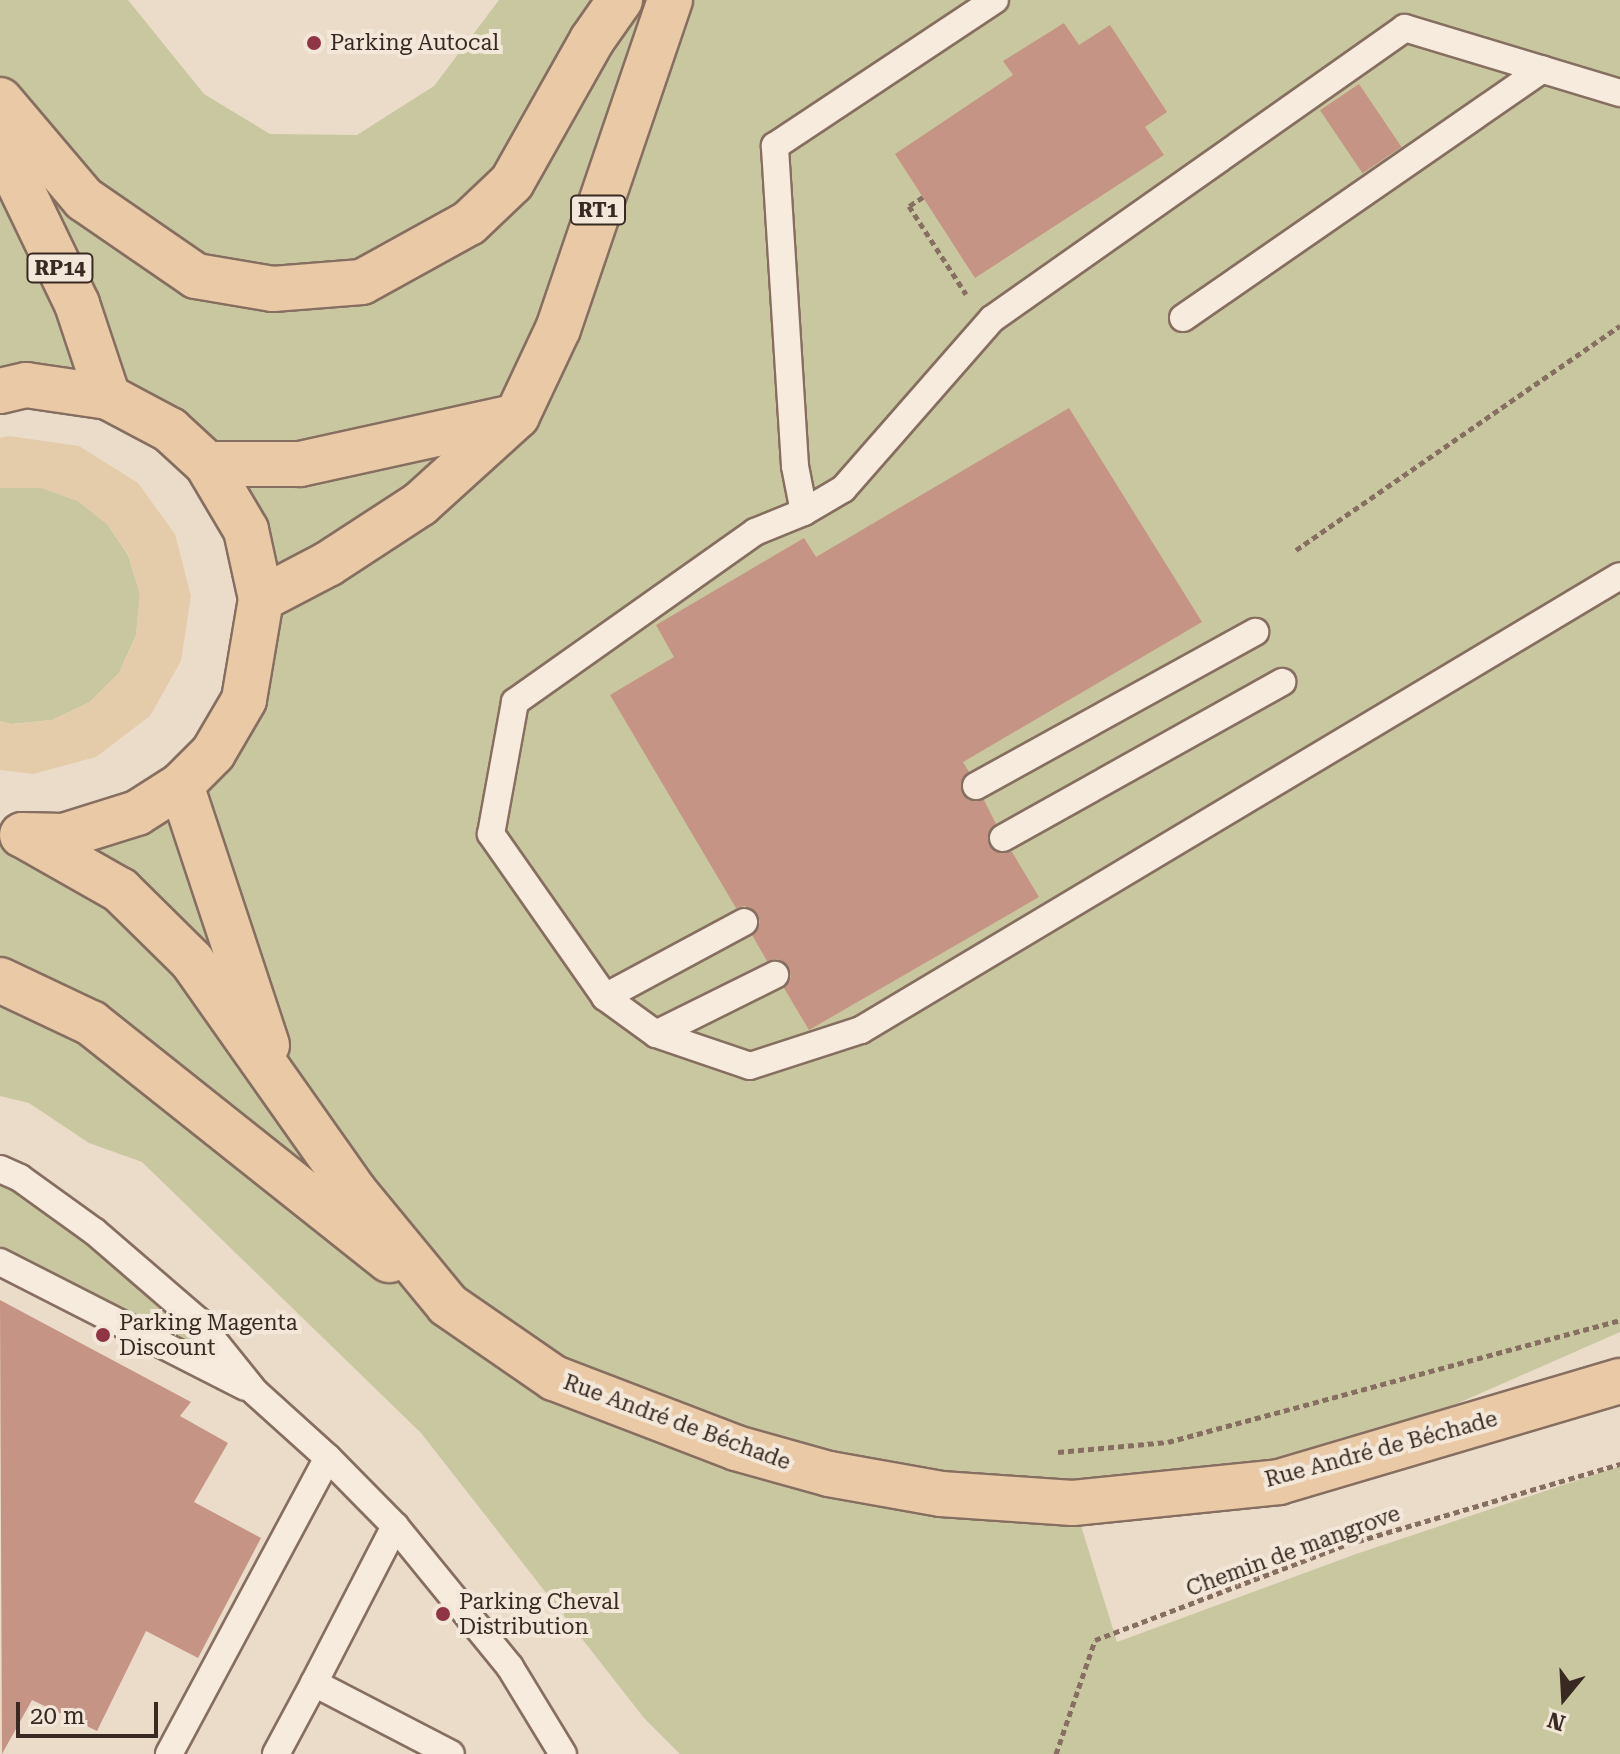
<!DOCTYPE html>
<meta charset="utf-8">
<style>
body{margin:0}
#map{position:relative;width:1620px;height:1754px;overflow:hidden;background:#ebdcca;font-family:"Roboto Serif",serif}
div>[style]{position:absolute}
.green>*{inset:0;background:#c9c79f}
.sand>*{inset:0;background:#e4cbaa}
.building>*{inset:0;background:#c69484;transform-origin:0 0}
.path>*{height:5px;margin-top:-2.5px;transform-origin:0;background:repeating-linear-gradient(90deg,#866e60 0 6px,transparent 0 10px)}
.roads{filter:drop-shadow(2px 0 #866e60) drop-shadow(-2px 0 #866e60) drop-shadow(0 2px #866e60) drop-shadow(0 -2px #866e60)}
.lane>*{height:26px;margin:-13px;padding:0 13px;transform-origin:13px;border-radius:13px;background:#f6ebdd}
.primary>*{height:44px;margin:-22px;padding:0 22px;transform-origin:22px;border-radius:22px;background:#eacaa6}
.dots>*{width:22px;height:22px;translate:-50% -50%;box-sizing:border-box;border:4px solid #f3e7d9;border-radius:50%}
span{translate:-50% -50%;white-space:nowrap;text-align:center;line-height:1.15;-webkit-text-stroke:8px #f3e7d9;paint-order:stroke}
.shield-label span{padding:2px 6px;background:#f3e7d9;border:2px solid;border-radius:6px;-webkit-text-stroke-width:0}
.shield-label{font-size:20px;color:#382922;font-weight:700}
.poi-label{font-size:22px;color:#382922}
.left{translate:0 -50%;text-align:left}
.street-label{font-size:22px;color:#382922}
.north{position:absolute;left:1524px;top:1658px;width:80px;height:80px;-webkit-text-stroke:6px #f3e7d9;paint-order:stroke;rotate:198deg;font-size:22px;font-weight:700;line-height:32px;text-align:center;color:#382922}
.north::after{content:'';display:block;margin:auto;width:28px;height:36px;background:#382922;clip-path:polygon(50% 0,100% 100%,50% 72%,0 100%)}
.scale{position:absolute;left:16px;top:1702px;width:142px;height:36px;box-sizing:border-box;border:4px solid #382922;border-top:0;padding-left:10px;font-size:24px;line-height:28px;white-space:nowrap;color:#382922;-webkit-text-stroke:6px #f3e7d9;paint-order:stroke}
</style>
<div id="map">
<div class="green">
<i style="clip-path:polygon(0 0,128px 0,204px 94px,270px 134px,357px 135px,434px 86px,499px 0,1620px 0,1620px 1332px,1279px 1482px,1074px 1503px,1117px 1642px,1356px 1554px,1620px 1466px,1620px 1754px,680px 1754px,644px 1718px,421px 1433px,142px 1162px,89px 1143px,29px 1103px,0 1096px,0 834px,63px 836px,213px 753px,261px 599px,170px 430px,0 391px)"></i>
<i style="clip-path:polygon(5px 487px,42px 488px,78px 501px,107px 524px,128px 555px,140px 594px,136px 635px,119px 673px,90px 702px,52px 720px,11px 724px,0 721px,0 488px)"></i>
<i style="clip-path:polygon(0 1169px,95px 1232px,255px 1392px,0 1262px)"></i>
</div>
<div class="sand">
<i style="clip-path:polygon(9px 436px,79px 446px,138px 483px,175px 534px,191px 596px,181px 661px,150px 716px,96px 757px,33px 774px,0 770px,0 721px,12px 724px,52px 720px,90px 702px,119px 673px,136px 635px,140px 594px,128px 554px,107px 524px,78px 501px,42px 488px,0 488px,0 438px)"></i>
</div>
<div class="building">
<i style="clip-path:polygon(1064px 23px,1079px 45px,1110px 25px,1167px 112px,1145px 127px,1164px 155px,975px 278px,895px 154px,1013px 75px,1003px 61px)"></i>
<i style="left:1359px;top:84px;width:76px;height:47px;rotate:56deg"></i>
<i style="clip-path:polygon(1069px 408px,1202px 622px,963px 762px,969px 772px,962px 778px,962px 793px,968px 800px,984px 800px,996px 824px,989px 831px,989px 845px,996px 852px,1012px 852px,1039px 897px,809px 1030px,784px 988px,791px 977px,789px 967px,777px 959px,767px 961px,752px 935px,760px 923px,758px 914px,745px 906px,736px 908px,610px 695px,674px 657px,656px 625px,804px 538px,816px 557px)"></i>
<i style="clip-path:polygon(0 1300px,191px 1402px,180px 1416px,228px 1443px,194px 1502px,261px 1538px,198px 1658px,146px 1631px,97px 1731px,32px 1700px,2px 1754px)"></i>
</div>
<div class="path">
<i style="left:923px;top:197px;width:17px;rotate:147deg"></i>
<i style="left:909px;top:206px;width:105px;rotate:57.1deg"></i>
<i style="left:1296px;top:550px;width:394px;rotate:-34.7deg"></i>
<i style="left:1058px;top:1452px;width:110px;rotate:-5.2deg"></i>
<i style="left:1168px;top:1442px;width:468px;rotate:-15.1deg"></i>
<i style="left:1056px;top:1754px;width:120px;rotate:-71.1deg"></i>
<i style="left:1095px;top:1640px;width:271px;rotate:-20.8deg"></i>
<i style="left:1348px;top:1544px;width:284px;rotate:-16.4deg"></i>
</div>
<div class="roads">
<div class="lane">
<i style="left:1620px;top:93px;width:225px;rotate:-163.2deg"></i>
<i style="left:1405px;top:28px;width:505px;rotate:144.83deg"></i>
<i style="left:992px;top:319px;width:226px;rotate:131.2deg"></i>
<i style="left:843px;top:489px;width:45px;rotate:149.5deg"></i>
<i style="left:804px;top:512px;width:53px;rotate:157.8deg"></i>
<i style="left:755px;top:532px;width:294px;rotate:144.7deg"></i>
<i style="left:515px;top:702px;width:134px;rotate:100.3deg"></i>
<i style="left:491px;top:834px;width:199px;rotate:55deg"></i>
<i style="left:605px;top:997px;width:63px;rotate:36deg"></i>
<i style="left:656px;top:1034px;width:99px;rotate:18.8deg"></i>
<i style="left:750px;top:1066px;width:117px;rotate:-18deg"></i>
<i style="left:861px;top:1030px;width:884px;rotate:-30.89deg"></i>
<i style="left:1183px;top:318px;width:437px;rotate:-34.7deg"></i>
<i style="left:804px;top:512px;width:47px;rotate:-101.1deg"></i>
<i style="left:795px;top:466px;width:321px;rotate:-93.6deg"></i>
<i style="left:775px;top:146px;width:264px;rotate:-33.6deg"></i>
<i style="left:976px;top:786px;width:319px;rotate:-28.9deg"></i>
<i style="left:1003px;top:838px;width:320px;rotate:-29.2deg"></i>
<i style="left:605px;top:997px;width:158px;rotate:-28.3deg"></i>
<i style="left:656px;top:1034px;width:133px;rotate:-26.4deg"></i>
<i style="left:0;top:1169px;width:22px;rotate:24deg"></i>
<i style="left:20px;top:1178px;width:92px;rotate:35.8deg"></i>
<i style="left:95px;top:1232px;width:135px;rotate:40.8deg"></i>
<i style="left:197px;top:1320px;width:92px;rotate:51.1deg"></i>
<i style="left:255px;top:1392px;width:98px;rotate:42.1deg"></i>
<i style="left:328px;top:1458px;width:95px;rotate:45.4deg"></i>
<i style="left:395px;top:1526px;width:182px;rotate:50.8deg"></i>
<i style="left:510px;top:1667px;width:102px;rotate:58.7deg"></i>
<i style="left:0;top:1262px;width:275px;rotate:27deg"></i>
<i style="left:314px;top:1683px;width:177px;rotate:-62.7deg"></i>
<i style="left:169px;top:1754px;width:336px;rotate:-61.8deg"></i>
<i style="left:276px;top:1754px;width:81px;rotate:-61.8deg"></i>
<i style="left:314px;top:1683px;width:154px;rotate:27.4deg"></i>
</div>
<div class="primary">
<i style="left:0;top:100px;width:130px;rotate:49.7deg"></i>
<i style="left:84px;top:199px;width:136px;rotate:34.5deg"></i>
<i style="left:196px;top:276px;width:78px;rotate:9.6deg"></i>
<i style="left:273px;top:289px;width:89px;rotate:-4.5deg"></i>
<i style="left:362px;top:282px;width:122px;rotate:-28.9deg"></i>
<i style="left:469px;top:223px;width:59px;rotate:-43.6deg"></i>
<i style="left:512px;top:182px;width:163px;rotate:-60.6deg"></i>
<i style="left:592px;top:40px;width:49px;rotate:-55deg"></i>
<i style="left:0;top:144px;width:178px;rotate:64.3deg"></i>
<i style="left:77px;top:304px;width:98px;rotate:71.6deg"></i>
<i style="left:0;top:391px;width:27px;rotate:-13deg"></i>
<i style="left:26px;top:385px;width:83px;rotate:8.3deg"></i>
<i style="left:108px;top:397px;width:70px;rotate:28deg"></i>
<i style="left:170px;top:430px;width:50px;rotate:42.6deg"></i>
<i style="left:207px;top:464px;width:77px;rotate:59.4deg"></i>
<i style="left:246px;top:530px;width:71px;rotate:77.7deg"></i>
<i style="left:261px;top:599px;width:102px;rotate:99.6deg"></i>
<i style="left:244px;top:700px;width:61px;rotate:120.3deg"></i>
<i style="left:213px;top:753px;width:45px;rotate:135deg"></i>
<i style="left:181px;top:785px;width:52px;rotate:147.5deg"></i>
<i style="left:137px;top:813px;width:77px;rotate:162.7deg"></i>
<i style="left:63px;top:836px;width:41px;rotate:-178.6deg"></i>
<i style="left:207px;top:464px;width:93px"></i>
<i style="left:300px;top:464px;width:219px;rotate:-12.4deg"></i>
<i style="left:261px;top:599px;width:76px;rotate:-27.6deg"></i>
<i style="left:328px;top:564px;width:110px;rotate:-33.1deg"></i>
<i style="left:420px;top:504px;width:131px;rotate:-42.2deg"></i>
<i style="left:517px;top:416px;width:96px;rotate:-64.8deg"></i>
<i style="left:558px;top:329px;width:348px;rotate:-71.2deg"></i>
<i style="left:181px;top:785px;width:274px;rotate:71.7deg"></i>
<i style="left:23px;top:835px;width:112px;rotate:29.6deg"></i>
<i style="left:120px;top:890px;width:101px;rotate:44.6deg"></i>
<i style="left:192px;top:961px;width:283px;rotate:54.8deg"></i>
<i style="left:355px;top:1192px;width:146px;rotate:50.5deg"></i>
<i style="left:448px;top:1305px;width:129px;rotate:34.6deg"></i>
<i style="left:554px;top:1378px;width:195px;rotate:21deg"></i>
<i style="left:736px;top:1448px;width:97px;rotate:15.6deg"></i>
<i style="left:829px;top:1474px;width:114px;rotate:10.1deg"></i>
<i style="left:941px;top:1494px;width:132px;rotate:3.9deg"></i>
<i style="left:1073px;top:1503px;width:207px;rotate:-5.8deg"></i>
<i style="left:1279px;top:1482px;width:356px;rotate:-16.5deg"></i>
<i style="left:0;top:980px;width:101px;rotate:25.3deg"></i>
<i style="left:91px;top:1023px;width:381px;rotate:38.5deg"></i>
</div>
</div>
<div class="dots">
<i style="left:314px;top:43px;background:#903545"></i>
<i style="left:103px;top:1335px;background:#903545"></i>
<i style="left:443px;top:1614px;background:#903545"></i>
</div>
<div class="shield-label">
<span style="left:598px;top:210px">RT1</span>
<span style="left:60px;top:268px">RP14</span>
</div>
<div class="poi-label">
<span class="left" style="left:330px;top:43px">Parking Autocal</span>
<span class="left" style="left:119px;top:1335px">Parking Magenta<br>Discount</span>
<span class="left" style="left:459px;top:1614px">Parking Cheval<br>Distribution</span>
</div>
<div class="street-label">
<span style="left:677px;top:1422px;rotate:20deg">Rue André de Béchade</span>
<span style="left:1381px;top:1449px;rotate:-15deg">Rue André de Béchade</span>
<span style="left:1293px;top:1551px;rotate:-20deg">Chemin de mangrove</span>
</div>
<div class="north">N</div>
<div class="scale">20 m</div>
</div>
